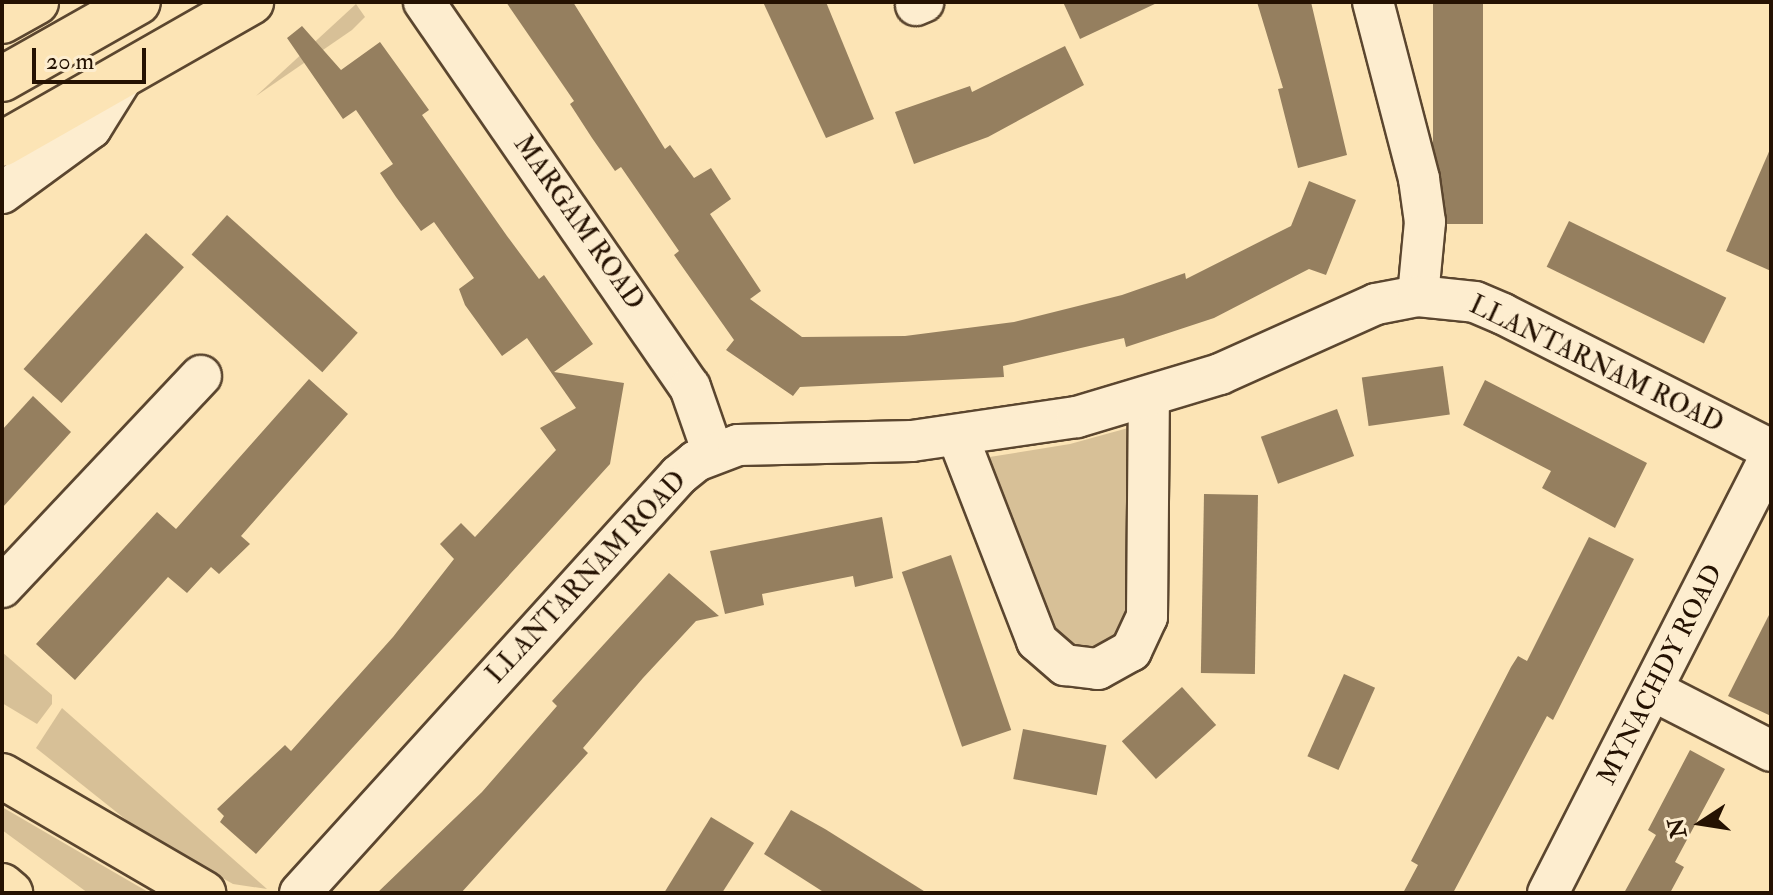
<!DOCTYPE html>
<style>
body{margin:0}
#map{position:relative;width:1773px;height:895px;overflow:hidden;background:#fce4b5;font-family:"IM FELL Double Pica",serif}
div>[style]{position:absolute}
.green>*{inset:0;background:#d7c097}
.building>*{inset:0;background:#957f5f;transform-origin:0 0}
.roads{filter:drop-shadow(2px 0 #5b462f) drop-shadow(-2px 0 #5b462f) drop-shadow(0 2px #5b462f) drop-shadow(0 -2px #5b462f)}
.minor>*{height:40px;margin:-20px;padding:0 20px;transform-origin:20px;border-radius:20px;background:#fdedcf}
.major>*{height:44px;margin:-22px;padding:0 22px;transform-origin:22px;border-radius:22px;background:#fce4b5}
.highway>*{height:44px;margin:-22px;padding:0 22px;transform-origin:22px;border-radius:22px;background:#fce4b5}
span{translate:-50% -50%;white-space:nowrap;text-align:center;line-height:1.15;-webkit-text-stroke:7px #fdedcf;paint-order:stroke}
.street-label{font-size:26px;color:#251202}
.frame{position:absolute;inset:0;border:4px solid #251202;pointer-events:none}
.north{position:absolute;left:1661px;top:783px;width:80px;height:80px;-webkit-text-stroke:6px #fdedcf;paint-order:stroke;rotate:258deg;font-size:22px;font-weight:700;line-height:32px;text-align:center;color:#251202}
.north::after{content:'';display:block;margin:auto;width:28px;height:36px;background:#251202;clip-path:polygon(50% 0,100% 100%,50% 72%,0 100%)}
.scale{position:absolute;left:32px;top:48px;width:114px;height:36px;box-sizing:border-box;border:4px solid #251202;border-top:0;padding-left:10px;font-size:24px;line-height:28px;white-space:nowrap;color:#251202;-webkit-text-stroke:6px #fdedcf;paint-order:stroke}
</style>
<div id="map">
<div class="green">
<i style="clip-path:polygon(356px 4px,365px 17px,352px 30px,256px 96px)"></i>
<i style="clip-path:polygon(1139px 425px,1143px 579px,1124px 636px,1087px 654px,1052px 637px,977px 459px,1070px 444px)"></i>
<i style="clip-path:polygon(2px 652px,52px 695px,52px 704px,37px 724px,2px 703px)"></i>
<i style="clip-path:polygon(62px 708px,267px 889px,233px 884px,144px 834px,36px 748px)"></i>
<i style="clip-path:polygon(2px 807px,136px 885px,150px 893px,88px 893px,2px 830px)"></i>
</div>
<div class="building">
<i style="clip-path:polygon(506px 2px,573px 2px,665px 149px,670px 145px,694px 178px,711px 168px,731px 199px,710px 214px,761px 291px,750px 299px,802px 337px,905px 336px,1014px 322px,1122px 295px,1185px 273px,1186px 279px,1291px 226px,1309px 181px,1356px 200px,1326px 275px,1309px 269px,1214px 318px,1126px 347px,1124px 338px,1003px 366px,1004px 377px,800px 387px,793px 396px,726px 350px,734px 340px,674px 255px,679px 251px,621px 167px,615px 171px,592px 138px,570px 104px,574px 101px)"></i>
<i style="clip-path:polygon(763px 2px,826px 2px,874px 119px,826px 138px)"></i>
<i style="clip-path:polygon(1063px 2px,1159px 2px,1080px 39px)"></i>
<i style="clip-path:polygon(1257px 2px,1311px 2px,1347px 155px,1298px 168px,1278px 89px,1283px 88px)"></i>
<i style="left:1433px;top:2px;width:50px;height:222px"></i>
<i style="clip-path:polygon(302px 26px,341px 70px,380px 42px,429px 110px,422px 115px,507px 236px,539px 279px,544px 275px,593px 344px,554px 372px,624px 383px,610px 464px,256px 854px,220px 822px,224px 816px,217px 809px,285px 745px,291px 751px,393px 637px,454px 559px,440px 544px,461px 523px,475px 537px,556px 450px,540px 428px,576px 408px,527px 338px,502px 356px,465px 305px,459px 289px,474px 278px,434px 222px,421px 231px,396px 197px,380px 173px,393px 164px,356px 110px,343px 119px,287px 38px)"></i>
<i style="clip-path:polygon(1065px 46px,1084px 85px,988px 137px,914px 164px,895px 112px,970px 86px,972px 92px)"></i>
<i style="clip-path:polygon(1771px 147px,1771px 271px,1726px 251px)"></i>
<i style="left:227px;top:215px;width:176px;height:53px;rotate:42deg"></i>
<i style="left:1569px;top:221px;width:175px;height:51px;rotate:26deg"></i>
<i style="left:146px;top:233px;width:51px;height:183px;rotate:42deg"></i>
<i style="left:1443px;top:366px;width:49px;height:82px;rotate:82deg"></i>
<i style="clip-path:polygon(309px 379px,348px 414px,241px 536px,250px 544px,219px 574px,211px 567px,187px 593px,168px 577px,75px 680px,36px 644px,157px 512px,176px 529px)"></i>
<i style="clip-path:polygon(1485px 380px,1647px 463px,1615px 528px,1542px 488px,1551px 471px,1463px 425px)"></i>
<i style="clip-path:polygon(33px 396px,71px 432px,2px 508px,2px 430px)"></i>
<i style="left:1337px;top:409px;width:50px;height:81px;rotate:70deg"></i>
<i style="left:1204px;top:494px;width:54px;height:179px;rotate:1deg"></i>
<i style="clip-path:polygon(882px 517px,893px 578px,855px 587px,853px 576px,762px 594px,764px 605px,725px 614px,710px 551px)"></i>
<i style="clip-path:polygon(1589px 537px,1634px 559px,1553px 720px,1547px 716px,1453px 893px,1403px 893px,1418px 865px,1411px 861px,1511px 667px,1518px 656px,1527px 661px)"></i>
<i style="left:951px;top:555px;width:185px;height:52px;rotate:71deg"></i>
<i style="clip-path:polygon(669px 573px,719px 616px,696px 621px,643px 678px,583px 748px,588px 753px,461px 893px,377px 893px,482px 792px,557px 706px,552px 701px)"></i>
<i style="clip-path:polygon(1771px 611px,1771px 716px,1728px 696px)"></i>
<i style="left:1344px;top:674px;width:34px;height:90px;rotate:24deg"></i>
<i style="left:1182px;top:687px;width:51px;height:81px;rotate:48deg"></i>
<i style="left:1023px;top:729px;width:85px;height:51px;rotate:11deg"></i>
<i style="clip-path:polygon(1690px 750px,1725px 769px,1675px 862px,1684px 867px,1670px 893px,1624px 893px,1656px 835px,1648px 830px)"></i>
<i style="clip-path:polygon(791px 810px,825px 829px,927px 893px,825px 893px,764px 854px)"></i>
<i style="clip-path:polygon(711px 817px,754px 843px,722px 893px,664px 893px)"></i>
</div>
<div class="roads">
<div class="minor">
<i style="left:424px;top:2px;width:468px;rotate:55.4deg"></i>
<i style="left:690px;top:387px;width:70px;rotate:70.8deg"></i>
<i style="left:1373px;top:2px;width:183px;rotate:75.4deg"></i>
<i style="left:1419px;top:179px;width:43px;rotate:82.1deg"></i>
<i style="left:1425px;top:222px;width:74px;rotate:95.4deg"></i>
<i style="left:916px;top:5px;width:8px;rotate:-23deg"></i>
<i style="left:2px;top:193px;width:110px;rotate:-36.1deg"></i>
<i style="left:91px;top:128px;width:62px;rotate:-58.1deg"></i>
<i style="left:958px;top:437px;width:219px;rotate:68.8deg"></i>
<i style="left:1037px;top:641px;width:37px;rotate:41deg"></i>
<i style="left:1065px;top:665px;width:33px;rotate:7deg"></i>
<i style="left:1098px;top:669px;width:38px;rotate:-29deg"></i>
<i style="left:1131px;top:651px;width:38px;rotate:-65deg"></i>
<i style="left:1147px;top:617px;width:219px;rotate:-89.5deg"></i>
<i style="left:2px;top:587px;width:290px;rotate:-46.7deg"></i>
<i style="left:1654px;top:691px;width:131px;rotate:27.1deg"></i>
<i style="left:300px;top:893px;width:564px;rotate:-47.8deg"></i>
<i style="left:679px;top:475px;width:22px;rotate:-39deg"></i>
<i style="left:696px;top:461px;width:45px;rotate:-20.9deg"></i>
<i style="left:738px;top:445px;width:174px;rotate:-1.3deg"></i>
<i style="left:912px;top:441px;width:167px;rotate:-8.3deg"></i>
<i style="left:1077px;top:417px;width:149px;rotate:-16.7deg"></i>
<i style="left:1220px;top:374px;width:171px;rotate:-24.2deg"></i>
<i style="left:1376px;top:304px;width:43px;rotate:-10.8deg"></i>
<i style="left:1418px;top:296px;width:57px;rotate:6deg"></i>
<i style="left:1475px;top:302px;width:30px;rotate:23deg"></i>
<i style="left:1503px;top:314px;width:301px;rotate:26.9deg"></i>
<i style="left:1548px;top:893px;width:492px;rotate:-63deg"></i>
</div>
<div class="major">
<i style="left:2px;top:21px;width:39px;rotate:-29deg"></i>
<i style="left:2px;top:79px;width:156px;rotate:-29.5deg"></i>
<i style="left:2px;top:144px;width:287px;rotate:-29.7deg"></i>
</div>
<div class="highway">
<i style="left:2px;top:776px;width:233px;rotate:30.2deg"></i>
<i style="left:2px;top:886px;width:11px;rotate:41deg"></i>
</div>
</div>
<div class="street-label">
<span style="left:578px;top:223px;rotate:55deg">MARGAM ROAD</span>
<span style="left:1596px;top:365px;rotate:26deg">LLANTARNAM ROAD</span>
<span style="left:587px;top:578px;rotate:-47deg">LLANTARNAM ROAD</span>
<span style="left:1661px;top:675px;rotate:-63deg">MYNACHDY ROAD</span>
</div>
<div class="frame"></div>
<div class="north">N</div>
<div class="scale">20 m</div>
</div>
